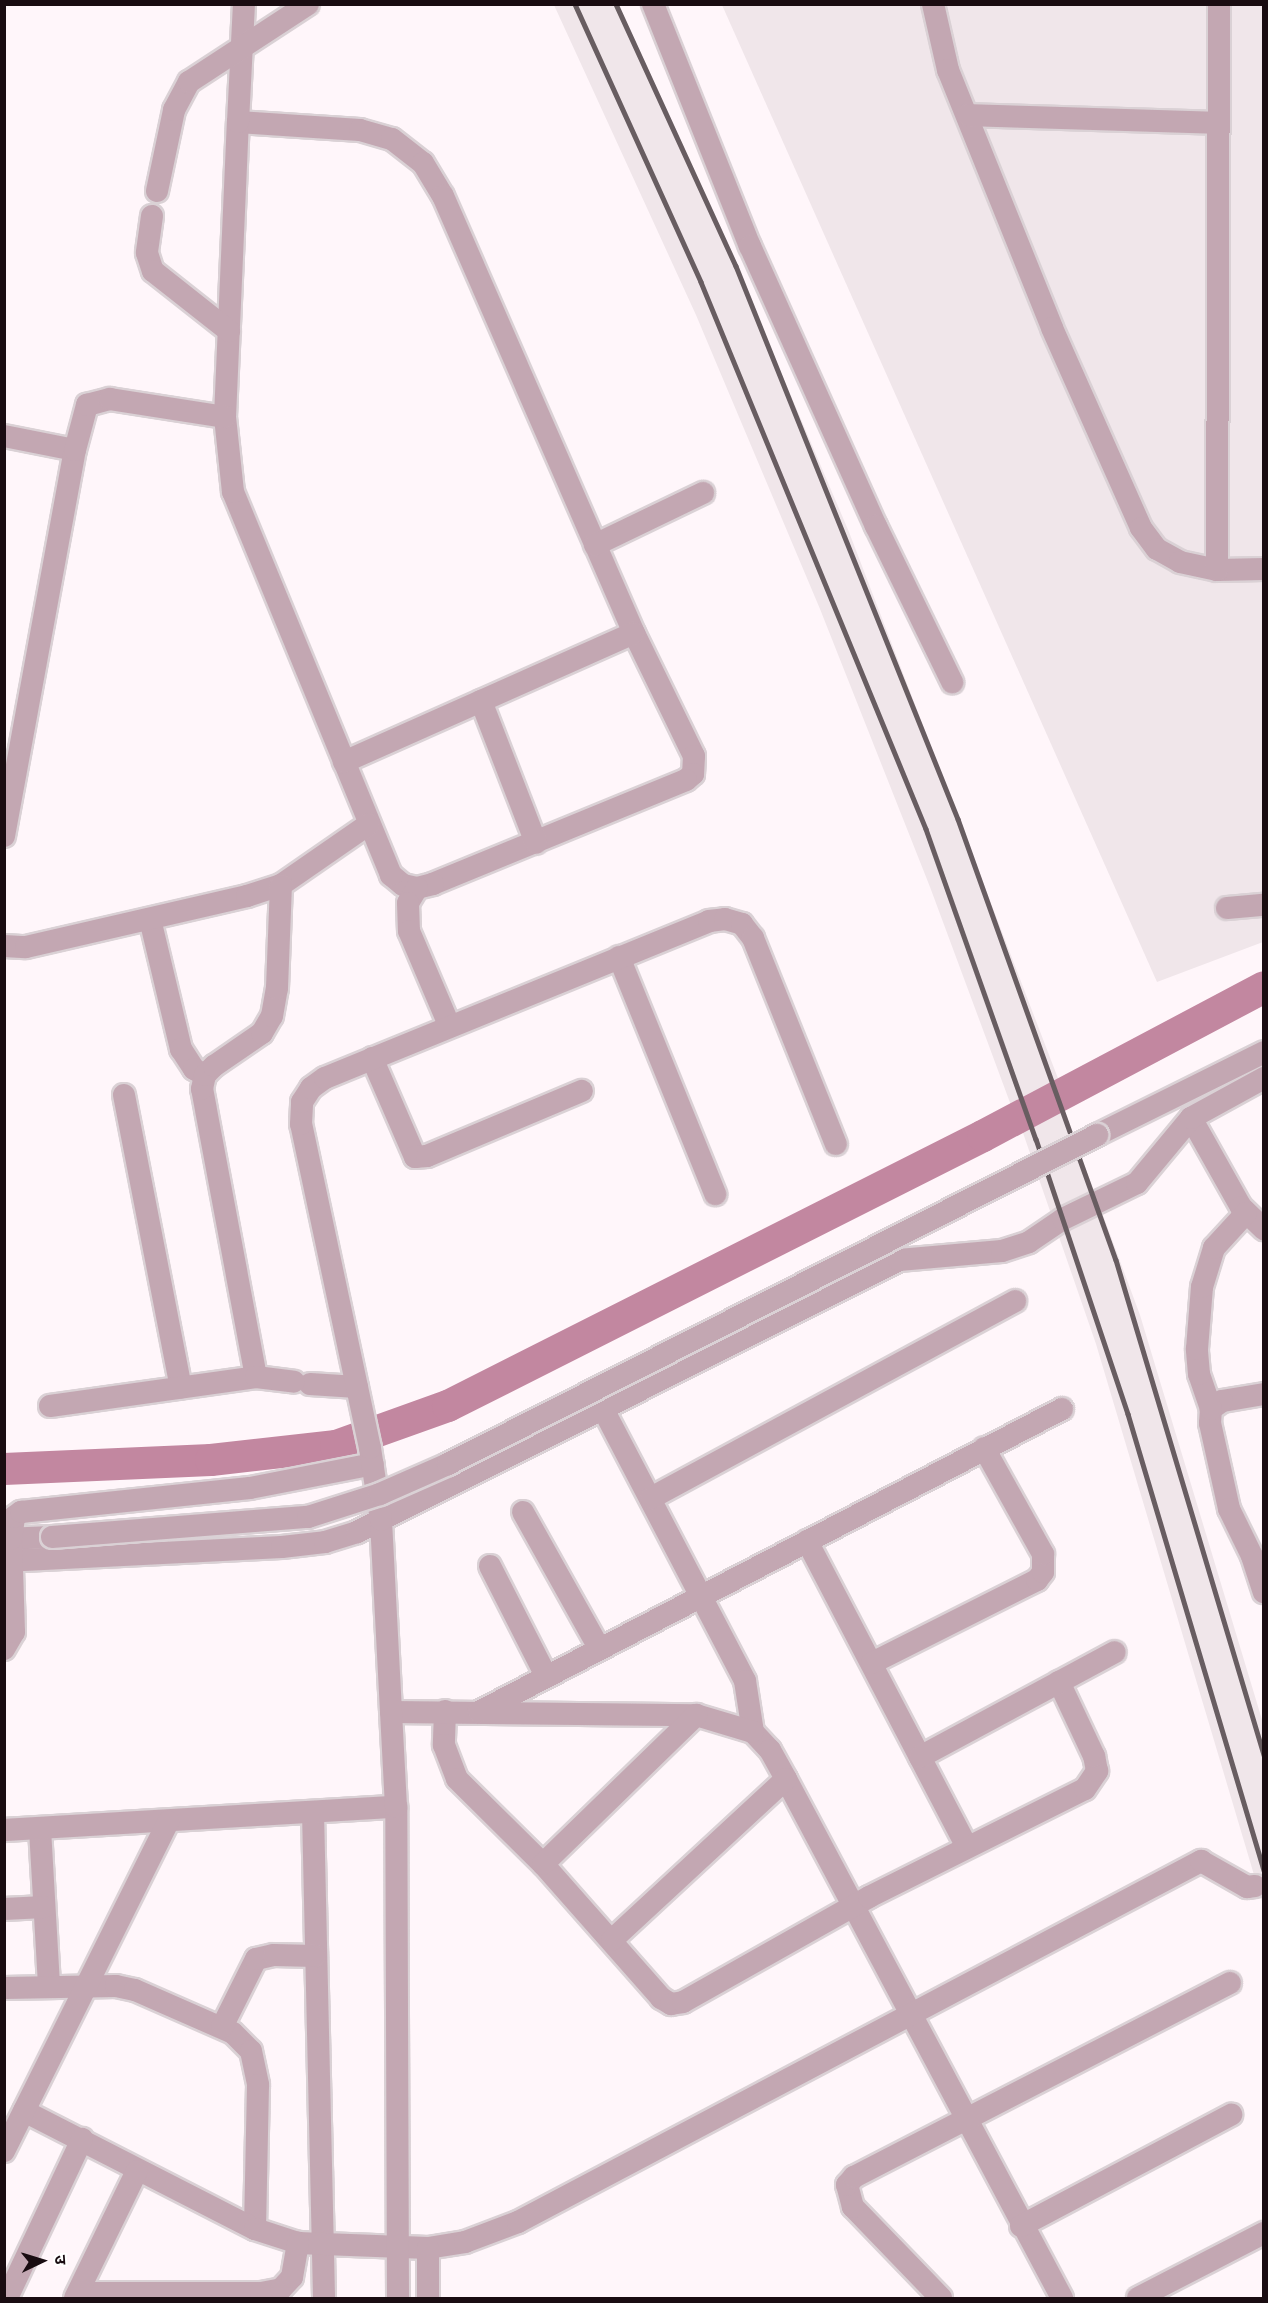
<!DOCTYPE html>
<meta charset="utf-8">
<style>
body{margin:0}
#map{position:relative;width:1268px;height:2303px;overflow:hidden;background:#fff6fa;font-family:"DejaVu Sans","Noto Sans Devanagari",sans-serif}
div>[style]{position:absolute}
.built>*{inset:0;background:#f0e6ea}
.river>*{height:32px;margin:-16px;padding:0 16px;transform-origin:16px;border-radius:16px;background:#c287a0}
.roads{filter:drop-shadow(2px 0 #dad1d5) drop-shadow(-2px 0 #dad1d5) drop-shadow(0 2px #dad1d5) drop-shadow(0 -2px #dad1d5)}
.minor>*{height:22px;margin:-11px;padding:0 11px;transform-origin:11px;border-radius:11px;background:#c3a7b2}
.rail>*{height:4.5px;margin:-2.25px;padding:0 2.25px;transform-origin:2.25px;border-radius:2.25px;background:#685d61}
.bridges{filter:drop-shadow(2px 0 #dad1d5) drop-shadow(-2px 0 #dad1d5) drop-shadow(0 2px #dad1d5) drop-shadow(0 -2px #dad1d5)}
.minor-bridge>*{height:22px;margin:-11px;padding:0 11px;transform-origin:11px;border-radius:11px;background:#c3a7b2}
span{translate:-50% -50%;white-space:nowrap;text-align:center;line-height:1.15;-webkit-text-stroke:6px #fff;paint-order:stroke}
.frame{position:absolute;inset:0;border:6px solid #190c11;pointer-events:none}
.north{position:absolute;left:12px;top:2231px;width:60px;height:60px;-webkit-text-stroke:4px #fff;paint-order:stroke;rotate:86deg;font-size:16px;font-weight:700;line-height:24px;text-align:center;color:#190c11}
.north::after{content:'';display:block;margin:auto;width:21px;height:27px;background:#190c11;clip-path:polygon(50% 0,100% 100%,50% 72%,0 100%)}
</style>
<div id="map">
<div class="built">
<i style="clip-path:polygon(554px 5px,617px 5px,740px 276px,849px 532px,1059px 1081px,1012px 1108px,930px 887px,820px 609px,696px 315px)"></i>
<i style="clip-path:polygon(722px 5px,1263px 5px,1263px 942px,1157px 982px)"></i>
<i style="clip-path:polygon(1064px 1110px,1140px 1315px,1263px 1723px,1263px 1905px,1096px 1344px,1022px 1130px)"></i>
</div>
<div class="river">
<i style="left:4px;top:1469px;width:207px;rotate:-2.5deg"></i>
<i style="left:211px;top:1460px;width:126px;rotate:-6.4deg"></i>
<i style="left:336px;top:1446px;width:119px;rotate:-19.7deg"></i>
<i style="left:448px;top:1406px;width:599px;rotate:-26.78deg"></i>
<i style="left:983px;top:1136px;width:318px;rotate:-27.9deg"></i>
</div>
<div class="roads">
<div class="minor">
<i style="left:653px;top:4px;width:261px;rotate:68.2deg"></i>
<i style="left:750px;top:246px;width:307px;rotate:65.8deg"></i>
<i style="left:876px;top:526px;width:174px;rotate:64deg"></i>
<i style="left:933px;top:4px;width:68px;rotate:77.2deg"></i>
<i style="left:948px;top:70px;width:278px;rotate:68deg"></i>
<i style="left:1052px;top:328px;width:219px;rotate:66deg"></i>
<i style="left:1141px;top:528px;width:26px;rotate:53deg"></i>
<i style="left:1157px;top:549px;width:26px;rotate:29deg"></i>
<i style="left:1180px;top:562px;width:38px;rotate:12deg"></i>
<i style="left:1217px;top:570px;width:47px;rotate:-1.2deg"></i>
<i style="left:968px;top:115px;width:251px;rotate:1.8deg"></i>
<i style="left:238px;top:122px;width:122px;rotate:3.8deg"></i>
<i style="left:360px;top:130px;width:33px;rotate:16deg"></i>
<i style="left:392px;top:139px;width:39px;rotate:38deg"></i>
<i style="left:423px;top:163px;width:39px;rotate:59deg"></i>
<i style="left:443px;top:196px;width:477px;rotate:66.4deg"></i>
<i style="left:634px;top:633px;width:137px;rotate:64deg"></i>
<i style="left:694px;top:756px;width:18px;rotate:93deg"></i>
<i style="left:693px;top:774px;width:9px;rotate:139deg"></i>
<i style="left:686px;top:780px;width:274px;rotate:157.7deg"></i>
<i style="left:433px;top:884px;width:16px;rotate:166deg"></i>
<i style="left:417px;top:888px;width:14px;rotate:-168deg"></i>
<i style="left:403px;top:885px;width:16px;rotate:-140deg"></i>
<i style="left:391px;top:875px;width:414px;rotate:-112.4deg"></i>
<i style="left:233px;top:492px;width:75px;rotate:-96.1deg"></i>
<i style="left:225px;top:417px;width:295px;rotate:-87.5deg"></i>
<i style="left:238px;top:122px;width:118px;rotate:-87.1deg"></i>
<i style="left:157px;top:191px;width:83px;rotate:-78.1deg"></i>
<i style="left:174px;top:110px;width:32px;rotate:-62deg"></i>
<i style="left:189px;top:82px;width:142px;rotate:-33.2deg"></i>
<i style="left:152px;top:216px;width:37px;rotate:98deg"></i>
<i style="left:147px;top:253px;width:19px;rotate:72deg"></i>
<i style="left:153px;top:271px;width:97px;rotate:38.3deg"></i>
<i style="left:4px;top:436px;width:72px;rotate:11.2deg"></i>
<i style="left:595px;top:545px;width:120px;rotate:-25.7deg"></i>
<i style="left:1217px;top:570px;width:566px;rotate:-89.8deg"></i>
<i style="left:481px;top:701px;width:152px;rotate:68.8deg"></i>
<i style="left:344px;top:762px;width:317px;rotate:-24deg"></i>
<i style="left:4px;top:836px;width:392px;rotate:-79.6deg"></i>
<i style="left:75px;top:450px;width:47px;rotate:-75.1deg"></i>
<i style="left:87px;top:405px;width:24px;rotate:-15deg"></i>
<i style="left:110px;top:399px;width:116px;rotate:8.9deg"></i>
<i style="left:417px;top:888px;width:17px;rotate:121deg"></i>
<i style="left:408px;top:903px;width:28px;rotate:88deg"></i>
<i style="left:409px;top:931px;width:102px;rotate:66.9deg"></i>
<i style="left:1227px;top:908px;width:37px;rotate:-5deg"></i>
<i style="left:150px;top:919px;width:134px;rotate:76.6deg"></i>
<i style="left:181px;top:1049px;width:24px;rotate:57deg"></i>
<i style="left:194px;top:1069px;width:13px;rotate:29deg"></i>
<i style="left:4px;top:946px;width:22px;rotate:3deg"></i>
<i style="left:26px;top:947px;width:227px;rotate:-13deg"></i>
<i style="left:247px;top:896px;width:36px;rotate:-18deg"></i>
<i style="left:281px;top:885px;width:107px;rotate:-34.7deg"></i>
<i style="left:619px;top:957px;width:256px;rotate:67.9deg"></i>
<i style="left:372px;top:1058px;width:108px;rotate:66.5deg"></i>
<i style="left:415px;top:1157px;width:12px;rotate:-5deg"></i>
<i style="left:427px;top:1156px;width:168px;rotate:-22.8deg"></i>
<i style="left:124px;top:1095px;width:298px;rotate:79deg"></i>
<i style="left:1191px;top:1118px;width:102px;rotate:60.7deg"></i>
<i style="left:1241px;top:1207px;width:32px;rotate:44deg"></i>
<i style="left:1097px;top:1135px;width:186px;rotate:-26.4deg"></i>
<i style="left:256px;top:1377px;width:293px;rotate:-100.6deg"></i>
<i style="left:202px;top:1089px;width:14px;rotate:-78deg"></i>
<i style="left:205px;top:1075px;width:13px;rotate:-45deg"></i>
<i style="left:214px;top:1066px;width:58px;rotate:-34.5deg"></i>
<i style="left:262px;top:1033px;width:20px;rotate:-60deg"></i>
<i style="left:272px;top:1016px;width:28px;rotate:-80deg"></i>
<i style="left:277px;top:988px;width:103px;rotate:-87.8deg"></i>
<i style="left:310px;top:1384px;width:47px;rotate:3.7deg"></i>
<i style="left:1264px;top:1394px;width:43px;rotate:170.5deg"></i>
<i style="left:1222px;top:1401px;width:14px;rotate:144deg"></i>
<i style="left:1211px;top:1409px;width:14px;rotate:94deg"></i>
<i style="left:1210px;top:1423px;width:88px;rotate:77.5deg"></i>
<i style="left:1229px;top:1509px;width:52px;rotate:63.9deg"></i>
<i style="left:1252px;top:1556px;width:38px;rotate:72deg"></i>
<i style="left:50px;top:1406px;width:208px;rotate:-8deg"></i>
<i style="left:256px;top:1377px;width:38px;rotate:7deg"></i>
<i style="left:603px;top:1409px;width:307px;rotate:62.4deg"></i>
<i style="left:745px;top:1681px;width:52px;rotate:81.1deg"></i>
<i style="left:753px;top:1732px;width:25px;rotate:47deg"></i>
<i style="left:770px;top:1750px;width:33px;rotate:61deg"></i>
<i style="left:786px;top:1779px;width:588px;rotate:62deg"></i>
<i style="left:1211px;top:1409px;width:37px;rotate:-109deg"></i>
<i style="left:1199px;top:1374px;width:25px;rotate:-95deg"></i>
<i style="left:1197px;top:1349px;width:62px;rotate:-85.4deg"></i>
<i style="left:1202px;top:1287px;width:41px;rotate:-72.9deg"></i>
<i style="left:1214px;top:1248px;width:47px;rotate:-47.6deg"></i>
<i style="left:651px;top:1498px;width:414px;rotate:-28.4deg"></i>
<i style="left:523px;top:1512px;width:156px;rotate:60.8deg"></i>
<i style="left:4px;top:1539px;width:48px;rotate:-2.4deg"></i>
<i style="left:807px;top:1541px;width:345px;rotate:62.4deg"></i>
<i style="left:4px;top:1561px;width:278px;rotate:-2.9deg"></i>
<i style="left:282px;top:1547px;width:43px;rotate:-6.6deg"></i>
<i style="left:325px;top:1542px;width:34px;rotate:-17deg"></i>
<i style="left:357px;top:1532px;width:606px;rotate:-26.65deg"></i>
<i style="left:899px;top:1260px;width:103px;rotate:-5deg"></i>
<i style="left:1002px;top:1251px;width:28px;rotate:-18deg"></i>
<i style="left:1029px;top:1242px;width:41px;rotate:-34.1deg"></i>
<i style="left:1063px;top:1219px;width:82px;rotate:-25.9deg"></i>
<i style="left:1137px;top:1183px;width:85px;rotate:-50.3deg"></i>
<i style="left:1191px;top:1118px;width:83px;rotate:-28.7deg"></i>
<i style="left:490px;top:1566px;width:123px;rotate:63deg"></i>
<i style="left:4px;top:1649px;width:20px;rotate:-60deg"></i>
<i style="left:14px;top:1632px;width:93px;rotate:-91.8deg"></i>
<i style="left:11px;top:1539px;width:22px;rotate:-82deg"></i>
<i style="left:14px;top:1517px;width:9px;rotate:-36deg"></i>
<i style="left:21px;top:1512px;width:230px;rotate:-6deg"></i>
<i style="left:250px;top:1488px;width:125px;rotate:-11deg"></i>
<i style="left:872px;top:1663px;width:185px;rotate:-26.7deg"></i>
<i style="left:1037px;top:1580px;width:10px;rotate:-53deg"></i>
<i style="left:1043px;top:1572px;width:18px;rotate:-90deg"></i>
<i style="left:1043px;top:1554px;width:121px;rotate:-119.1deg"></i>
<i style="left:445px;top:1711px;width:34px;rotate:92deg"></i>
<i style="left:444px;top:1745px;width:36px;rotate:69deg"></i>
<i style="left:457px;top:1779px;width:121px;rotate:44.7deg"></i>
<i style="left:543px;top:1864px;width:179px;rotate:48.6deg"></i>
<i style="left:661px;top:1998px;width:12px;rotate:31deg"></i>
<i style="left:671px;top:2004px;width:12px;rotate:-9deg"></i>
<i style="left:683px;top:2002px;width:214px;rotate:-29.4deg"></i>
<i style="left:869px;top:1897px;width:241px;rotate:-26.6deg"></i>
<i style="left:1085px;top:1789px;width:22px;rotate:-56deg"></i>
<i style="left:1097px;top:1771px;width:15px;rotate:-101deg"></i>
<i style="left:1094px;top:1756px;width:82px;rotate:-115.3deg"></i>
<i style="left:391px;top:1712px;width:305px;rotate:0.6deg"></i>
<i style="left:696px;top:1715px;width:59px;rotate:16.6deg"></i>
<i style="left:479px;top:1712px;width:657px;rotate:-27.46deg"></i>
<i style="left:920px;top:1757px;width:221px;rotate:-28.3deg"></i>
<i style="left:313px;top:1812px;width:486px;rotate:88.7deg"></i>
<i style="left:40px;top:1829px;width:157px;rotate:86.7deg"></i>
<i style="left:4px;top:1830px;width:393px;rotate:-3.4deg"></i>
<i style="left:543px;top:1864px;width:214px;rotate:-44.2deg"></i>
<i style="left:4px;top:1909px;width:40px;rotate:-2.9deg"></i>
<i style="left:612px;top:1940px;width:237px;rotate:-42.8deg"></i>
<i style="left:4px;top:1988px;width:112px;rotate:-1deg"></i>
<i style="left:116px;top:1986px;width:19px;rotate:12deg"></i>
<i style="left:135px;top:1990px;width:107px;rotate:23.7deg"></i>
<i style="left:233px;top:2033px;width:25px;rotate:45deg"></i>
<i style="left:251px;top:2051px;width:35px;rotate:78deg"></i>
<i style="left:258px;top:2085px;width:144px;rotate:91.2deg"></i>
<i style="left:222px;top:2027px;width:76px;rotate:-63.4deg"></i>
<i style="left:256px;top:1959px;width:18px;rotate:-13deg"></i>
<i style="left:274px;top:1955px;width:41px;rotate:1.4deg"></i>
<i style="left:24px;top:2111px;width:259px;rotate:27.1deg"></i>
<i style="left:255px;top:2229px;width:45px;rotate:18deg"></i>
<i style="left:298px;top:2243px;width:130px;rotate:2.2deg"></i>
<i style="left:428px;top:2248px;width:37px;rotate:-9deg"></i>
<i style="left:465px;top:2242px;width:57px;rotate:-20.7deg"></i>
<i style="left:518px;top:2222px;width:773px;rotate:-27.86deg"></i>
<i style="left:1201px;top:1861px;width:53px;rotate:29.5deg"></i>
<i style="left:1247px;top:1887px;width:8px;rotate:-7deg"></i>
<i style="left:4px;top:2151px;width:368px;rotate:-63.5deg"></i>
<i style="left:1021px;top:2226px;width:238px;rotate:-27.9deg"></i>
<i style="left:78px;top:2293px;width:183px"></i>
<i style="left:261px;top:2293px;width:20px;rotate:-11deg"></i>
<i style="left:281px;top:2289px;width:16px;rotate:-47deg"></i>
<i style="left:292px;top:2277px;width:35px;rotate:-80deg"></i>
<i style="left:7px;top:2298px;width:176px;rotate:-64.7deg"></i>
<i style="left:75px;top:2298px;width:141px;rotate:-64deg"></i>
<i style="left:398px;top:2298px;width:491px;rotate:-90.2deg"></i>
<i style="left:396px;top:1807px;width:287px;rotate:-93deg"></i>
<i style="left:381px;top:1520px;width:73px;rotate:-98.7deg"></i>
<i style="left:370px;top:1448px;width:331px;rotate:-102deg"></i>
<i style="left:301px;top:1124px;width:22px;rotate:-87deg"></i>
<i style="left:302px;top:1102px;width:17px;rotate:-57deg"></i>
<i style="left:311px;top:1088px;width:17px;rotate:-36deg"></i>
<i style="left:325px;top:1078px;width:415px;rotate:-22.2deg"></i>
<i style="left:709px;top:921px;width:16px;rotate:-7deg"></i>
<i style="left:725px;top:919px;width:18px;rotate:16deg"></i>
<i style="left:742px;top:924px;width:18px;rotate:52deg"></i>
<i style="left:753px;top:938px;width:222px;rotate:68.1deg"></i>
<i style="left:428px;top:2298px;width:50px;rotate:-90deg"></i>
<i style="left:941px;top:2298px;width:127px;rotate:-134deg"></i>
<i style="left:853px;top:2207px;width:23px;rotate:-105deg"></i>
<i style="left:847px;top:2185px;width:11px;rotate:-49deg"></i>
<i style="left:854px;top:2177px;width:423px;rotate:-27.3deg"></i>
<i style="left:1138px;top:2298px;width:142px;rotate:-27.3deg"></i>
</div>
</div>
<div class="rail">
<i style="left:575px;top:4px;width:305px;rotate:65.6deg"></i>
<i style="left:701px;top:282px;width:591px;rotate:67.64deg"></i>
<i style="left:926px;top:829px;width:329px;rotate:70.5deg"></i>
<i style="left:1036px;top:1139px;width:290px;rotate:71.5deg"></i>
<i style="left:1128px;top:1414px;width:476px;rotate:73.4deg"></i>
<i style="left:616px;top:4px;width:288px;rotate:65.4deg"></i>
<i style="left:736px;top:266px;width:596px;rotate:68.13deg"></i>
<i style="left:958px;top:819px;width:468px;rotate:70.3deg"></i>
<i style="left:1116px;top:1260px;width:517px;rotate:73.35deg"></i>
</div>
<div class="bridges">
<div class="minor-bridge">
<i style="left:52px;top:1537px;width:257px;rotate:-4.5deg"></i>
<i style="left:308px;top:1517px;width:76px;rotate:-17.7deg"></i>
<i style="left:380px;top:1494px;width:74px;rotate:-23.8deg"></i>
<i style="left:448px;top:1464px;width:728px;rotate:-26.88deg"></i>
</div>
</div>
<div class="frame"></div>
<div class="north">उ</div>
</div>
